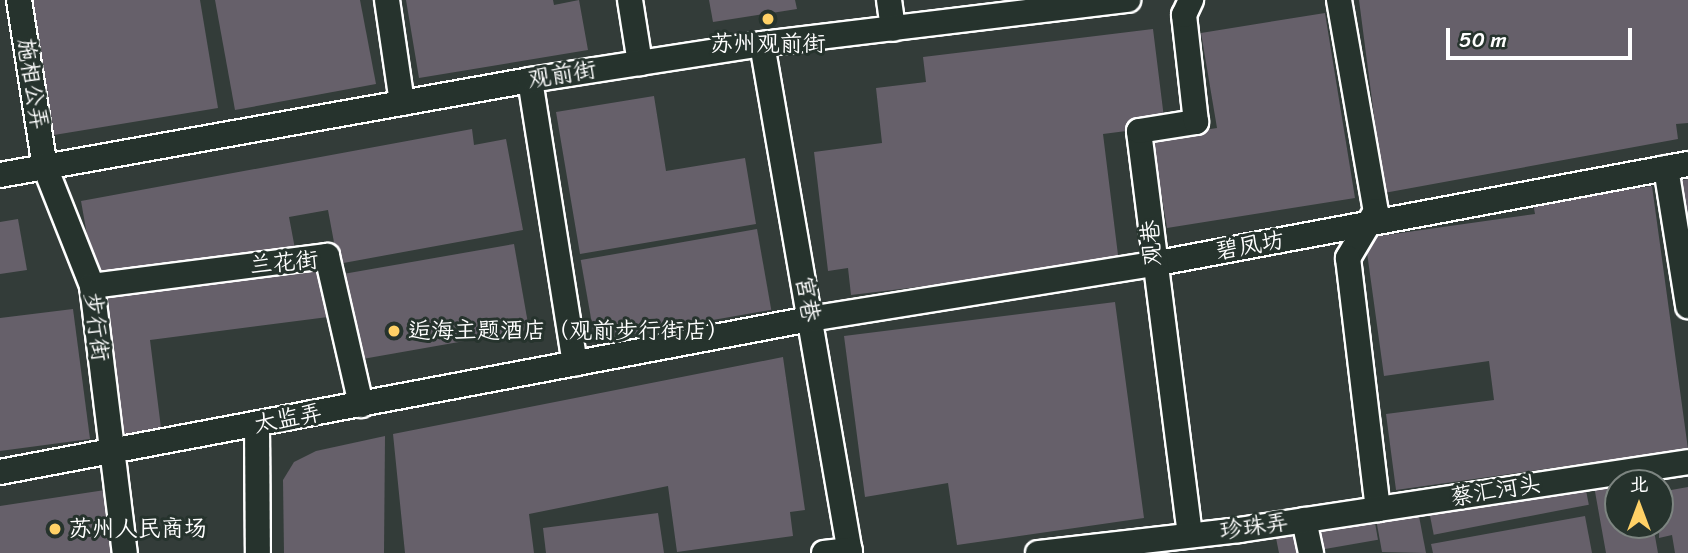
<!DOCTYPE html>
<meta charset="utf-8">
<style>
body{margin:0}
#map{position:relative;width:1688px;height:553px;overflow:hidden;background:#333c39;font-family:Sriracha,"LXGW WenKai TC",sans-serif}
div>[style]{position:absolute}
.building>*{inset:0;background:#66606a;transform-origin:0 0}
.roads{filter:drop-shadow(2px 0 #fff) drop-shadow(-2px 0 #fff) drop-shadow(0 2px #fff) drop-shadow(0 -2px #fff)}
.minor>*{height:24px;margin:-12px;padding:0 12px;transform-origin:12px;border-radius:12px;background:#26332d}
.dots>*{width:19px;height:19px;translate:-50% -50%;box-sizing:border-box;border:4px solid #26332d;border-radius:50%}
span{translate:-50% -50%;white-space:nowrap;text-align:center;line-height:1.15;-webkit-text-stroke:6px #26332d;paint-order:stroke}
.poi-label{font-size:23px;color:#fff}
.left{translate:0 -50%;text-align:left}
.street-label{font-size:23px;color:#fff}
.north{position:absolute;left:1604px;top:469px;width:70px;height:70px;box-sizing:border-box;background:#26332d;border:2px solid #7d8581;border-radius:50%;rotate:0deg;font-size:19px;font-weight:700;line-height:28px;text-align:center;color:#fff}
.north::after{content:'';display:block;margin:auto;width:24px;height:32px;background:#ffd166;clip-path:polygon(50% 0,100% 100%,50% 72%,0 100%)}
.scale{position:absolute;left:1446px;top:28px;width:186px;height:32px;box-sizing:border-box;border:4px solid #fff;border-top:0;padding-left:9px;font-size:21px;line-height:24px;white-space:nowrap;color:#fff;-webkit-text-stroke:5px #26332d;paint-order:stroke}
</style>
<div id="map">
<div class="building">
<i style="clip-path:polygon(25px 0,200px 0,218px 108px,48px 136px)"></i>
<i style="clip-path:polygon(215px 0,360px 0,376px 84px,235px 110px)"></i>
<i style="clip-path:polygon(406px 0,553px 0,554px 5px,579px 0,588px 50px,419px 78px)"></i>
<i style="clip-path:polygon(709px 0,795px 0,797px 9px,713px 22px)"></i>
<i style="clip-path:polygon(1359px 0,1688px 0,1688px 123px,1676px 124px,1678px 139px,1384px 193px)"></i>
<i style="clip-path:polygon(1325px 13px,1355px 198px,1167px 228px,1152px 138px,1217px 128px,1201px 33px)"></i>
<i style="clip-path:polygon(1153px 29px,1165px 126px,1103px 134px,1119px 263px,851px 295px,848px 268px,828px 271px,814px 152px,882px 143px,876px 88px,926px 82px,923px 57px)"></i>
<i style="clip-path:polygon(654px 96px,666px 171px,745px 158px,756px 224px,580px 254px,556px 112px)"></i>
<i style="clip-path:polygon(472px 129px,474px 145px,506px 139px,523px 230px,338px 264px,328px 210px,289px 217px,296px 254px,95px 280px,81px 201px)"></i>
<i style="clip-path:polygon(1688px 179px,1688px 221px,1687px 221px,1679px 181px)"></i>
<i style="clip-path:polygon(1652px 186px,1688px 449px,1396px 490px,1386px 414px,1494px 400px,1489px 361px,1384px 376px,1365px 238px,1535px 214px,1533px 203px)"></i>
<i style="clip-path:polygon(18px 219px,27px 270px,0 274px,0 222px)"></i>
<i style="left:757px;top:229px;width:82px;height:179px;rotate:80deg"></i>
<i style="left:514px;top:244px;width:87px;height:172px;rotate:80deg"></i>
<i style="clip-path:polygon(322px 269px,328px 317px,150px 340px,162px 436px,117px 442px,98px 298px)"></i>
<i style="clip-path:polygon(1115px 302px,1144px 518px,957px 545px,948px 483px,865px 497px,844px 336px)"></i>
<i style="clip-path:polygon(73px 309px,90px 439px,0 451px,0 318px)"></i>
<i style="clip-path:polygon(783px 357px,805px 510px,790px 512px,793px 536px,677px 552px,668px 486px,529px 514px,534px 553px,405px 553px,393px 434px)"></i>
<i style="clip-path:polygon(385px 436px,384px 553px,284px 553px,283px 480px,294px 462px,316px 451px)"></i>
<i style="clip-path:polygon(1617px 482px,1618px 525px,1653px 525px,1658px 553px,1606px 553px,1594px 486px)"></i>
<i style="left:1585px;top:485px;width:20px;height:158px;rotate:79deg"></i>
<i style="clip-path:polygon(1688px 487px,1688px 553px,1675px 553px,1672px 535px,1659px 538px,1660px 492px)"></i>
<i style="clip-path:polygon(105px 490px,114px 553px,0 553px,0 506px)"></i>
<i style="clip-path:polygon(1418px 511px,1426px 553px,1382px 552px,1376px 519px)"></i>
<i style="clip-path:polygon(658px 513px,664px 553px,546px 553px,543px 528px)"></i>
<i style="clip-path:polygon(1585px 516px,1592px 553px,1433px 553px,1431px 544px)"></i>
<i style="left:1374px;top:517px;width:23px;height:64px;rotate:80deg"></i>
<i style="clip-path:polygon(1301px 534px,1305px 553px,1279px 553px,1276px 538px)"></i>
</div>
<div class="roads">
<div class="minor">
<i style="left:19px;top:0;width:169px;rotate:81.2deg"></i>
<i style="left:45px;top:167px;width:128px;rotate:68.4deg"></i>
<i style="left:92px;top:286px;width:269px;rotate:83deg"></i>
<i style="left:387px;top:0;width:104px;rotate:81.7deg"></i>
<i style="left:630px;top:0;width:64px;rotate:81deg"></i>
<i style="left:889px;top:0;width:29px;rotate:82deg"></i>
<i style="left:1339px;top:0;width:214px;rotate:80.1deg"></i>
<i style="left:1376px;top:211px;width:55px;rotate:120.8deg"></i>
<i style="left:1348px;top:258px;width:253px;rotate:83.2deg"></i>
<i style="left:762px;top:44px;width:517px;rotate:80.19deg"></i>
<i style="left:530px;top:80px;width:287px;rotate:81deg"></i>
<i style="left:1666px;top:168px;width:140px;rotate:80.9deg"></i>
<i style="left:0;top:175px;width:538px;rotate:-10.16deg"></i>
<i style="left:530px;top:80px;width:235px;rotate:-8.8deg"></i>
<i style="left:762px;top:44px;width:369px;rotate:-6.9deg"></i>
<i style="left:92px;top:286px;width:237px;rotate:-7.3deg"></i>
<i style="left:327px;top:256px;width:153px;rotate:77.1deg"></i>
<i style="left:257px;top:425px;width:128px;rotate:89.6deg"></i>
<i style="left:0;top:472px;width:824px;rotate:-10.7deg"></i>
<i style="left:810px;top:319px;width:347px;rotate:-9.1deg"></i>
<i style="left:1153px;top:264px;width:544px;rotate:-10.59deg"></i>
<i style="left:1304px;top:520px;width:34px;rotate:78deg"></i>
<i style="left:1190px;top:535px;width:407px;rotate:-97.2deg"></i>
<i style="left:1139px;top:131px;width:58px;rotate:-9deg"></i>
<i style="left:1196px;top:122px;width:108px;rotate:-96.4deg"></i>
<i style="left:1184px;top:15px;width:17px;rotate:-65deg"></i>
<i style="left:824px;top:553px;width:26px;rotate:-7deg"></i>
<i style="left:1038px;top:553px;width:202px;rotate:-6.5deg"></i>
<i style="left:1239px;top:530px;width:454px;rotate:-8.6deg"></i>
</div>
</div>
<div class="dots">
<i style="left:768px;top:19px;background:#ffd166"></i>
<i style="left:394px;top:331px;background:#ffd166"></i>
<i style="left:55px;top:529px;background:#ffd166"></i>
</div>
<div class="poi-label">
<span style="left:768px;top:44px">苏州观前街</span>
<span class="left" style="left:408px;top:331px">逅海主题酒店（观前步行街店）</span>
<span class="left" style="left:69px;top:529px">苏州人民商场</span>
</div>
<div class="street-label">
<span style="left:562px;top:75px;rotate:-9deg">观前街</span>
<span style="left:32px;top:84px;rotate:81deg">施相公弄</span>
<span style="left:1152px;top:243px;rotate:-94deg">观巷</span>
<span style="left:1250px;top:246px;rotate:-10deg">碧凤坊</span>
<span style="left:284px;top:263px;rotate:-5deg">兰花街</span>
<span style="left:807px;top:299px;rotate:80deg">宫巷</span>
<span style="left:96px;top:327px;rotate:83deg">步行街</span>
<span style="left:288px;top:419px;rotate:-11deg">太监弄</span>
<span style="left:1496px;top:491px;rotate:-9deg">蔡汇河头</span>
<span style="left:1254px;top:527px;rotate:-8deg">珍珠弄</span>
</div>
<div class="north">北</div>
<div class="scale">50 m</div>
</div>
